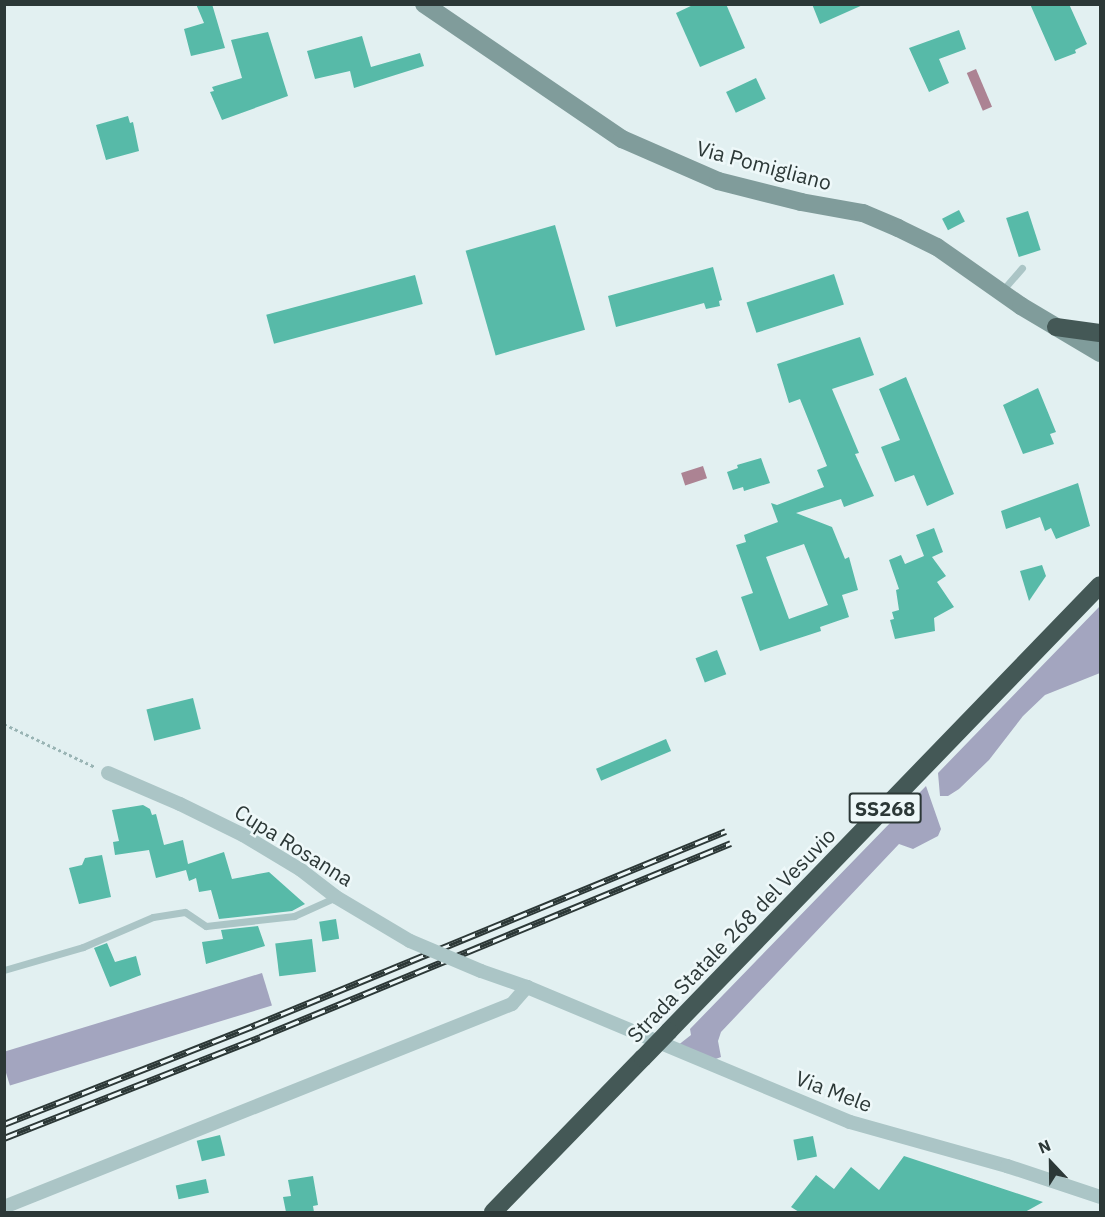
<!DOCTYPE html>
<style>
body{margin:0}
#map{position:relative;width:1105px;height:1217px;overflow:hidden;background:#e2f0f1;font-family:"IBM Plex Sans",sans-serif}
div>[style]{position:absolute}
.green>*{inset:0;background:#a3a5bf;transform-origin:0 0}
.water>*{inset:0;background:#ac8393;transform-origin:0 0}
.building>*{inset:0;background:#57baa8;transform-origin:0 0}
.path>*{height:3px;margin-top:-1.5px;transform-origin:0;background:repeating-linear-gradient(90deg,#99b4b4 0 3px,transparent 0 6px)}
.lane>*{height:7px;margin:-3.5px;padding:0 3.5px;transform-origin:3.5px;border-radius:3.5px;background:#abc5c6}
.street>*{height:14px;margin:-7px;padding:0 7px;transform-origin:7px;border-radius:7px;background:#abc5c6}
.secondary>*{height:18px;margin:-9px;padding:0 9px;transform-origin:9px;border-radius:9px;background:#809c9b}
.highway>*{height:18px;margin:-9px;padding:0 9px;transform-origin:9px;border-radius:9px;background:#445856}
.rail>*{height:7px;margin-top:-3.5px;transform-origin:0;background:repeating-linear-gradient(90deg,#eef8f9 0 14px,#2c3837 0 28px);box-sizing:border-box;border-block:2px solid #2c3837}
.street-bridge>*{height:14px;margin:-7px;padding:0 7px;transform-origin:7px;border-radius:7px;background:#abc5c6}
.highway-bridge>*{height:18px;margin:-9px;padding:0 9px;transform-origin:9px;border-radius:9px;background:#445856}
span{translate:-50% -50%;white-space:nowrap;text-align:center;line-height:1.15;-webkit-text-stroke:5px #eef8f9;paint-order:stroke}
.shield-label span{padding:2px 4px;background:#eef8f9;border:2px solid;border-radius:4px;-webkit-text-stroke-width:0}
.shield-label{font-size:20px;color:#2c3837;font-weight:700}
.street-label{font-size:21px;color:#2c3837}
.frame{position:absolute;inset:0;border:6px solid #2c3837;pointer-events:none}
.north{position:absolute;left:1021px;top:1133px;width:60px;height:60px;-webkit-text-stroke:4px #eef8f9;paint-order:stroke;rotate:338deg;font-size:16px;font-weight:700;line-height:24px;text-align:center;color:#2c3837}
.north::after{content:'';display:block;margin:auto;width:21px;height:27px;background:#2c3837;clip-path:polygon(50% 0,100% 100%,50% 72%,0 100%)}
</style>
<div id="map">
<div class="green">
<i style="clip-path:polygon(1100px 606px,1100px 673px,1045px 695px,1023px 716px,989px 760px,959px 789px,948px 796px,940px 796px,938px 773px)"></i>
<i style="clip-path:polygon(926px 786px,941px 829px,938px 836px,913px 849px,899px 844px,721px 1032px,718px 1041px,721px 1057px,713px 1060px,677px 1046px,691px 1035px,690px 1029px)"></i>
<i style="left:262px;top:973px;width:34px;height:274px;rotate:73deg"></i>
</div>
<div class="water">
<i style="left:976px;top:69px;width:41px;height:10px;rotate:67deg"></i>
<i style="left:703px;top:466px;width:13px;height:23px;rotate:72deg"></i>
</div>
<div class="building">
<i style="clip-path:polygon(196px 4px,212px 4px,225px 48px,191px 56px,184px 29px,204px 23px)"></i>
<i style="clip-path:polygon(695px 4px,726px 4px,745px 48px,700px 67px,676px 13px)"></i>
<i style="clip-path:polygon(812px 4px,865px 4px,820px 24px)"></i>
<i style="clip-path:polygon(1030px 4px,1069px 4px,1087px 44px,1075px 50px,1076px 53px,1055px 61px)"></i>
<i style="clip-path:polygon(959px 30px,966px 49px,939px 59px,949px 83px,929px 92px,909px 48px)"></i>
<i style="clip-path:polygon(268px 32px,288px 96px,222px 120px,210px 92px,214px 91px,212px 87px,242px 78px,231px 40px)"></i>
<i style="clip-path:polygon(362px 36px,371px 67px,420px 53px,424px 66px,354px 88px,350px 71px,315px 79px,307px 51px)"></i>
<i style="left:756px;top:78px;width:23px;height:33px;rotate:65deg"></i>
<i style="clip-path:polygon(128px 116px,130px 123px,133px 122px,139px 151px,106px 160px,96px 125px)"></i>
<i style="left:959px;top:210px;width:13px;height:19px;rotate:63deg"></i>
<i style="left:1028px;top:211px;width:41px;height:23px;rotate:72deg"></i>
<i style="left:555px;top:225px;width:109px;height:93px;rotate:74deg"></i>
<i style="clip-path:polygon(713px 267px,722px 300px,719px 301px,720px 306px,706px 309px,704px 303px,616px 327px,608px 296px)"></i>
<i style="left:834px;top:274px;width:32px;height:92px;rotate:72deg"></i>
<i style="left:415px;top:275px;width:30px;height:154px;rotate:75deg"></i>
<i style="clip-path:polygon(evenodd,860px 337px,874px 375px,832px 389px,859px 453px,855px 454px,874px 496px,844px 507px,841px 499px,796px 513px,832px 527px,845px 559px,849px 557px,858px 590px,842px 595px,849px 617px,820px 627px,821px 631px,760px 651px,741px 597px,753px 593px,736px 545px,746px 542px,744px 535px,778px 522px,771px 503px,777px 505px,824px 487px,817px 470px,827px 466px,800px 399px,789px 403px,777px 364px,860px 337px,804px 544px,828px 605px,789px 619px,766px 557px,804px 544px)"></i>
<i style="clip-path:polygon(906px 377px,954px 494px,927px 506px,914px 475px,895px 482px,881px 447px,900px 440px,879px 389px)"></i>
<i style="clip-path:polygon(1038px 388px,1056px 432px,1050px 434px,1054px 444px,1023px 454px,1003px 405px)"></i>
<i style="clip-path:polygon(761px 458px,770px 483px,744px 491px,743px 487px,733px 490px,727px 472px,738px 468px,737px 465px)"></i>
<i style="clip-path:polygon(1078px 483px,1090px 526px,1056px 539px,1051px 528px,1045px 531px,1040px 517px,1006px 529px,1001px 511px)"></i>
<i style="clip-path:polygon(934px 528px,943px 552px,932px 557px,946px 576px,937px 582px,954px 607px,934px 618px,935px 631px,895px 639px,890px 620px,894px 619px,892px 612px,899px 610px,896px 590px,899px 589px,889px 560px,901px 555px,905px 564px,924px 556px,916px 535px)"></i>
<i style="clip-path:polygon(1042px 565px,1046px 576px,1029px 601px,1020px 571px)"></i>
<i style="left:717px;top:650px;width:26px;height:23px;rotate:69deg"></i>
<i style="left:193px;top:698px;width:32px;height:48px;rotate:76deg"></i>
<i style="left:666px;top:739px;width:13px;height:76px;rotate:67deg"></i>
<i style="clip-path:polygon(143px 805px,150px 809px,152px 815px,156px 814px,164px 845px,183px 840px,188px 864px,224px 852px,232px 879px,269px 872px,305px 904px,292px 911px,219px 919px,211px 890px,199px 892px,196px 878px,189px 881px,186px 870px,156px 878px,149px 850px,115px 855px,113px 842px,119px 841px,112px 810px)"></i>
<i style="clip-path:polygon(102px 855px,111px 897px,79px 904px,69px 868px,82px 865px,85px 858px)"></i>
<i style="left:336px;top:919px;width:20px;height:17px;rotate:81deg"></i>
<i style="clip-path:polygon(258px 926px,265px 946px,206px 964px,202px 942px,223px 939px,221px 930px)"></i>
<i style="left:312px;top:939px;width:33px;height:37px;rotate:83deg"></i>
<i style="clip-path:polygon(107px 943px,115px 962px,136px 956px,141px 975px,110px 987px,94px 948px)"></i>
<i style="left:220px;top:1135px;width:21px;height:24px;rotate:76deg"></i>
<i style="left:813px;top:1136px;width:21px;height:20px;rotate:79deg"></i>
<i style="clip-path:polygon(904px 1156px,1043px 1202px,1025px 1212px,799px 1212px,791px 1207px,816px 1175px,834px 1189px,851px 1167px,879px 1190px)"></i>
<i style="clip-path:polygon(313px 1176px,318px 1205px,313px 1206px,314px 1212px,286px 1212px,283px 1197px,291px 1196px,288px 1180px)"></i>
<i style="left:206px;top:1179px;width:14px;height:31px;rotate:78deg"></i>
</div>
<div class="path">
<i style="left:4px;top:724px;width:101px;rotate:25.3deg"></i>
</div>
<div class="lane">
<i style="left:1001px;top:292px;width:32px;rotate:-49deg"></i>
<i style="left:4px;top:970px;width:82px;rotate:-16.2deg"></i>
<i style="left:83px;top:947px;width:76px;rotate:-23.2deg"></i>
<i style="left:153px;top:917px;width:32px;rotate:-9deg"></i>
<i style="left:185px;top:912px;width:25px;rotate:34deg"></i>
<i style="left:206px;top:926px;width:89px;rotate:-6.5deg"></i>
<i style="left:294px;top:916px;width:46px;rotate:-24.3deg"></i>
</div>
<div class="street">
<i style="left:108px;top:773px;width:78px;rotate:23.3deg"></i>
<i style="left:180px;top:804px;width:70px;rotate:26.2deg"></i>
<i style="left:243px;top:835px;width:68px;rotate:31.1deg"></i>
<i style="left:301px;top:870px;width:44px;rotate:37.6deg"></i>
<i style="left:336px;top:897px;width:86px;rotate:30.7deg"></i>
<i style="left:481px;top:971px;width:49px;rotate:19.2deg"></i>
<i style="left:527px;top:987px;width:350px;rotate:22.7deg"></i>
<i style="left:850px;top:1122px;width:163px;rotate:15.7deg"></i>
<i style="left:1007px;top:1166px;width:98px;rotate:18.4deg"></i>
<i style="left:4px;top:1207px;width:547px;rotate:-21.78deg"></i>
<i style="left:512px;top:1004px;width:23px;rotate:-49deg"></i>
</div>
<div class="secondary">
<i style="left:424px;top:4px;width:240px;rotate:34.3deg"></i>
<i style="left:622px;top:139px;width:105px;rotate:23.6deg"></i>
<i style="left:718px;top:181px;width:86px;rotate:14.2deg"></i>
<i style="left:801px;top:202px;width:63px;rotate:10.1deg"></i>
<i style="left:863px;top:213px;width:38px;rotate:23deg"></i>
<i style="left:898px;top:228px;width:43px;rotate:26deg"></i>
<i style="left:937px;top:247px;width:103px;rotate:35.1deg"></i>
<i style="left:1021px;top:306px;width:92px;rotate:30.7deg"></i>
</div>
<div class="highway">
<i style="left:1056px;top:327px;width:44px;rotate:7.8deg"></i>
<i style="left:669px;top:1031px;width:620px;rotate:-45.98deg"></i>
<i style="left:493px;top:1212px;width:215px;rotate:-45.8deg"></i>
</div>
<div class="rail">
<i style="left:4px;top:1124px;width:270px;rotate:-21.5deg"></i>
<i style="left:255px;top:1025px;width:509px;rotate:-22.39deg"></i>
<i style="left:4px;top:1138px;width:275px;rotate:-21.5deg"></i>
<i style="left:260px;top:1037px;width:509px;rotate:-22.39deg"></i>
</div>
<div class="street-bridge">
<i style="left:410px;top:941px;width:77px;rotate:22.9deg"></i>
</div>
<div class="highway-bridge">
<i style="left:643px;top:1058px;width:37px;rotate:-46deg"></i>
</div>
<div class="shield-label">
<span style="left:885px;top:808px">SS268</span>
</div>
<div class="street-label">
<span style="left:764px;top:165px;rotate:15deg">Via Pomigliano</span>
<span style="left:294px;top:845px;rotate:32deg">Cupa Rosanna</span>
<span style="left:731px;top:935px;rotate:-46deg">Strada Statale 268 del Vesuvio</span>
<span style="left:834px;top:1091px;rotate:21deg">Via Mele</span>
</div>
<div class="frame"></div>
<div class="north">N</div>
</div>
